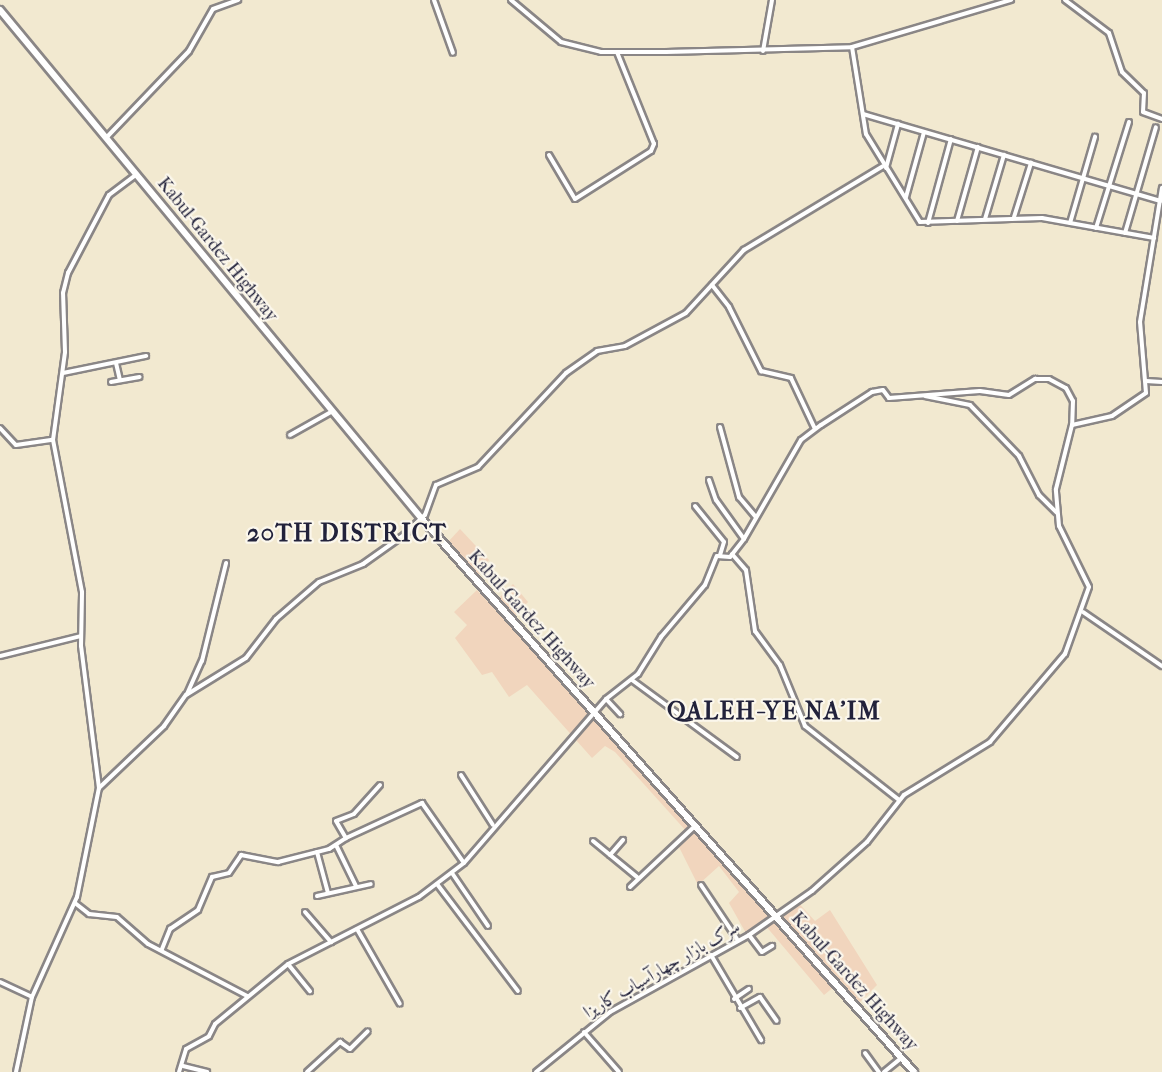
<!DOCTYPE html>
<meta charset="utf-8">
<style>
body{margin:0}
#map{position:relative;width:1162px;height:1072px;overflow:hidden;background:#f2e9d0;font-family:"IM FELL French Canon",Amiri,serif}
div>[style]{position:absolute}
.built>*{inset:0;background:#f1d5bd}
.roads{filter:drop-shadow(2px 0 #8a8686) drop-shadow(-2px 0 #8a8686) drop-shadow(0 2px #8a8686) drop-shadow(0 -2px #8a8686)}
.minor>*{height:4px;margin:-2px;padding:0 2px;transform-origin:2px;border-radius:2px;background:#fff}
.highway>*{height:6px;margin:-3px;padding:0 3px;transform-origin:3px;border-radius:3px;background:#fff}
span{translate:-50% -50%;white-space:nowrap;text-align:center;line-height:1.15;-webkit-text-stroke:4.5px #fbf7ec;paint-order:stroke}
.street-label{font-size:18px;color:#22223b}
.district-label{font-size:24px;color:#22223b;font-weight:700;letter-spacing:1.5px}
</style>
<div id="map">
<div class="built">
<i style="clip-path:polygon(460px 529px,489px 560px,477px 577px,448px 542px)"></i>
<i style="clip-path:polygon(513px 584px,528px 602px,513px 618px,497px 600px)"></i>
<i style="clip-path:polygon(477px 590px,775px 916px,835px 986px,824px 995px,765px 925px,747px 935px,729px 903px,739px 892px,719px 866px,698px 885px,677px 843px,687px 832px,615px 752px,605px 746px,592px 758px,527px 685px,509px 697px,492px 672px,482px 675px,455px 638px,467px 625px,454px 612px)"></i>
<i style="clip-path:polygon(795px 899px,815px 921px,830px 910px,877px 985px,858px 1004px,776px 914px)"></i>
</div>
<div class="roads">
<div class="minor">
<i style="left:434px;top:0;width:56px;rotate:70.3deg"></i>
<i style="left:511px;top:0;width:65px;rotate:40deg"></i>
<i style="left:561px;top:42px;width:41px;rotate:14deg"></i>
<i style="left:601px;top:52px;width:65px"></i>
<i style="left:666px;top:52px;width:186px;rotate:-1.5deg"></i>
<i style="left:852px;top:47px;width:166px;rotate:-16.5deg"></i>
<i style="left:1065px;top:0;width:55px;rotate:36.9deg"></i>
<i style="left:1109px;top:33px;width:41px;rotate:71.6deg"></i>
<i style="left:1122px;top:72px;width:30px;rotate:44deg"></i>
<i style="left:1144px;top:93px;width:19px;rotate:93deg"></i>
<i style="left:1143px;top:112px;width:20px;rotate:20deg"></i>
<i style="left:852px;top:47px;width:88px;rotate:80.9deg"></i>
<i style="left:866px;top:134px;width:103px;rotate:58.5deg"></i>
<i style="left:920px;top:222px;width:122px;rotate:-1.9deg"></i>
<i style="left:1042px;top:218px;width:114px;rotate:10.1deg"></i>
<i style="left:763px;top:51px;width:52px;rotate:-80deg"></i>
<i style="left:863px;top:114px;width:310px;rotate:16.3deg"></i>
<i style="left:106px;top:138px;width:120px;rotate:-46.3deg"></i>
<i style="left:189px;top:51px;width:48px;rotate:-60.3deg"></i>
<i style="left:213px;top:9px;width:27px;rotate:-20deg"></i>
<i style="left:549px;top:155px;width:51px;rotate:59.4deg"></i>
<i style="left:575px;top:199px;width:90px;rotate:-32.3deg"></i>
<i style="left:651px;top:151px;width:8px;rotate:-67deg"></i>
<i style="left:654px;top:144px;width:99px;rotate:-111.9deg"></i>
<i style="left:886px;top:168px;width:46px;rotate:-74.7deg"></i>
<i style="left:906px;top:197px;width:67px;rotate:-74.5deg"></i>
<i style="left:1014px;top:217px;width:57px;rotate:-72.5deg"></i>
<i style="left:985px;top:219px;width:67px;rotate:-73.5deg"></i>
<i style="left:957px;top:221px;width:77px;rotate:-74.2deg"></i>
<i style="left:928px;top:223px;width:87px;rotate:-74.7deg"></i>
<i style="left:1070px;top:223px;width:90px;rotate:-73.8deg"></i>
<i style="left:1096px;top:228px;width:111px;rotate:-72.7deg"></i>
<i style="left:1125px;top:233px;width:110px;rotate:-73.7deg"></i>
<i style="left:712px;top:285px;width:28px;rotate:52deg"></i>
<i style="left:729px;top:307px;width:72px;rotate:63.4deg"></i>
<i style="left:761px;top:371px;width:31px;rotate:13deg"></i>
<i style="left:791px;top:378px;width:56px;rotate:64.8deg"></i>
<i style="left:116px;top:363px;width:17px;rotate:77deg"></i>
<i style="left:63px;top:373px;width:85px;rotate:-11.6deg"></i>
<i style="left:1146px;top:381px;width:16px;rotate:4deg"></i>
<i style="left:111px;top:382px;width:29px;rotate:-10deg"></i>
<i style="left:925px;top:396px;width:46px;rotate:11.3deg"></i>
<i style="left:970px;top:405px;width:71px;rotate:46.1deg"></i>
<i style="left:1019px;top:456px;width:44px;rotate:62.9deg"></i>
<i style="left:1039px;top:495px;width:25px;rotate:45deg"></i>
<i style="left:720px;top:427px;width:73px;rotate:74.8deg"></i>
<i style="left:739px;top:497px;width:25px;rotate:50deg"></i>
<i style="left:0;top:428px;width:23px;rotate:47deg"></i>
<i style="left:16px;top:445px;width:37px;rotate:-8deg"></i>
<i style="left:290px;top:435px;width:47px;rotate:-29.3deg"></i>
<i style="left:709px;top:480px;width:21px;rotate:71deg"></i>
<i style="left:716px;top:500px;width:48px;rotate:54.3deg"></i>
<i style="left:695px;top:506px;width:46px;rotate:51.1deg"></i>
<i style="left:724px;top:542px;width:14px;rotate:107deg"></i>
<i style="left:732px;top:554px;width:21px;rotate:49deg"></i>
<i style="left:746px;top:570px;width:62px;rotate:81.6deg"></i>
<i style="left:755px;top:631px;width:42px;rotate:53.7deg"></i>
<i style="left:780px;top:665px;width:66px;rotate:67.7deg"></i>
<i style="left:805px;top:726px;width:120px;rotate:38.2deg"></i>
<i style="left:1083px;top:612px;width:96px;rotate:34.4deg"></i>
<i style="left:0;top:656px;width:83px;rotate:-13.9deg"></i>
<i style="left:632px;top:680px;width:130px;rotate:36.3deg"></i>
<i style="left:187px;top:694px;width:36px;rotate:-66deg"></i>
<i style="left:202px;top:661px;width:101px;rotate:-76.2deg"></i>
<i style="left:606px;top:699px;width:21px;rotate:47deg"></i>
<i style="left:461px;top:775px;width:59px;rotate:57.4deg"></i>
<i style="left:380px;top:785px;width:39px;rotate:132deg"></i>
<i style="left:354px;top:814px;width:19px;rotate:159deg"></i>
<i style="left:336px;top:821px;width:20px;rotate:60deg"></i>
<i style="left:346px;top:838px;width:84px;rotate:-24.7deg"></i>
<i style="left:422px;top:803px;width:73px;rotate:55deg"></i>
<i style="left:99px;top:788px;width:90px;rotate:-43.6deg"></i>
<i style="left:164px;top:726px;width:38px;rotate:-55deg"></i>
<i style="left:186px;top:695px;width:70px;rotate:-31.7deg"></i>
<i style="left:246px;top:658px;width:49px;rotate:-52.4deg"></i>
<i style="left:276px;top:619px;width:57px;rotate:-40.7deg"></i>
<i style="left:319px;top:582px;width:48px;rotate:-22.2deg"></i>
<i style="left:363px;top:564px;width:50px;rotate:-35.3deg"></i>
<i style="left:404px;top:535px;width:29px;rotate:-44deg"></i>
<i style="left:425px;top:515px;width:32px;rotate:-70deg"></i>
<i style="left:436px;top:485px;width:46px;rotate:-23.2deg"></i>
<i style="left:478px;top:467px;width:129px;rotate:-46.9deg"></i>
<i style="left:566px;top:373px;width:38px;rotate:-35deg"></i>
<i style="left:597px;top:351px;width:28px;rotate:-10deg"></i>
<i style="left:625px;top:346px;width:69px;rotate:-28.4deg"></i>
<i style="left:686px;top:313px;width:86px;rotate:-47.4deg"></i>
<i style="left:744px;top:250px;width:162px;rotate:-31.1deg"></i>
<i style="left:593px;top:841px;width:57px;rotate:39.3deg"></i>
<i style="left:336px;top:845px;width:46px;rotate:64deg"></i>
<i style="left:317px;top:852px;width:42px;rotate:75deg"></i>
<i style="left:610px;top:855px;width:20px;rotate:-49deg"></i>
<i style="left:452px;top:873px;width:64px;rotate:55.8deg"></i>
<i style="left:437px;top:884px;width:134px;rotate:52.9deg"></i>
<i style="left:701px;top:885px;width:65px;rotate:56.3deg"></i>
<i style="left:630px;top:887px;width:88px;rotate:-43.2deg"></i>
<i style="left:317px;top:896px;width:55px;rotate:-12.5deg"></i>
<i style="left:75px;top:903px;width:18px;rotate:38deg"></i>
<i style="left:89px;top:914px;width:28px;rotate:6deg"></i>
<i style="left:117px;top:917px;width:41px;rotate:41.1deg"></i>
<i style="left:148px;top:944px;width:112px;rotate:27.7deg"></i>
<i style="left:305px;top:912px;width:40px;rotate:49deg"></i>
<i style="left:357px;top:929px;width:86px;rotate:60.2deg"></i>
<i style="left:749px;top:935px;width:21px;rotate:53deg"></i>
<i style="left:762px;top:952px;width:12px;rotate:-31deg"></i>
<i style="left:162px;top:949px;width:22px;rotate:-68deg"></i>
<i style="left:170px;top:929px;width:34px;rotate:-34deg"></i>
<i style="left:198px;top:910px;width:36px;rotate:-67deg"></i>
<i style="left:212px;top:877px;width:17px;rotate:-13deg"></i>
<i style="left:229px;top:873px;width:22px;rotate:-56deg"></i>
<i style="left:241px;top:855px;width:38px;rotate:11deg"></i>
<i style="left:278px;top:862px;width:53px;rotate:-14.3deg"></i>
<i style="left:329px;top:849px;width:20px;rotate:-33deg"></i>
<i style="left:711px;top:955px;width:99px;rotate:59.5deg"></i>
<i style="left:288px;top:964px;width:35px;rotate:51deg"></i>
<i style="left:0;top:982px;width:35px;rotate:25deg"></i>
<i style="left:734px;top:999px;width:18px;rotate:-34deg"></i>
<i style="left:740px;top:1008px;width:23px;rotate:-29deg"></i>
<i style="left:760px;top:997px;width:29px;rotate:55deg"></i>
<i style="left:584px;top:1032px;width:53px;rotate:48.8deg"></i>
<i style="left:865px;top:1053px;width:24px;rotate:54deg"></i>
<i style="left:183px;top:1066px;width:25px;rotate:14deg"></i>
<i style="left:16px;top:1072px;width:77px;rotate:-78deg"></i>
<i style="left:32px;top:997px;width:110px;rotate:-65.8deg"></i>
<i style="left:77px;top:897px;width:111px;rotate:-78.6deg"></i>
<i style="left:99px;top:788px;width:143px;rotate:-97.2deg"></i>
<i style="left:81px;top:646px;width:54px;rotate:-88.9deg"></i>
<i style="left:82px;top:592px;width:155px;rotate:-100.8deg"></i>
<i style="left:53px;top:440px;width:89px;rotate:-82.2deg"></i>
<i style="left:65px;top:352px;width:59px;rotate:-91.9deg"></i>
<i style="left:63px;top:293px;width:21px;rotate:-76deg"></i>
<i style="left:68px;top:273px;width:88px;rotate:-62.3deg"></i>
<i style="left:109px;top:195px;width:34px;rotate:-37deg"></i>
<i style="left:179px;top:1072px;width:24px;rotate:-73deg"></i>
<i style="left:186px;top:1049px;width:26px;rotate:-29deg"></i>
<i style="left:209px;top:1036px;width:13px;rotate:-63deg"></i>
<i style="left:215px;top:1024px;width:94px;rotate:-39.4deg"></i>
<i style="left:288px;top:964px;width:147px;rotate:-27.1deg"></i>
<i style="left:419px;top:897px;width:56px;rotate:-37.1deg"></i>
<i style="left:464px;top:863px;width:217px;rotate:-49.1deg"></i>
<i style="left:606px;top:699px;width:41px;rotate:-38deg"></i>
<i style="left:638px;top:674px;width:44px;rotate:-58.1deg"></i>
<i style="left:661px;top:637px;width:68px;rotate:-49.8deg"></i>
<i style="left:705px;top:585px;width:31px;rotate:-68deg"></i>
<i style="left:717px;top:556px;width:13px;rotate:4deg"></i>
<i style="left:730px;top:557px;width:23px;rotate:-52deg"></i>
<i style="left:744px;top:539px;width:114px;rotate:-60.1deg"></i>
<i style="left:801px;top:440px;width:25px;rotate:-37deg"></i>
<i style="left:821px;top:425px;width:61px;rotate:-32.9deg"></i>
<i style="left:872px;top:392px;width:11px;rotate:-10deg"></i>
<i style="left:883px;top:390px;width:10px;rotate:53deg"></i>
<i style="left:889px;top:398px;width:91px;rotate:-4.4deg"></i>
<i style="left:980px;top:391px;width:29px;rotate:8deg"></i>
<i style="left:1009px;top:395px;width:31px;rotate:-32deg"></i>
<i style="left:1035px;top:379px;width:14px"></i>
<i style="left:1049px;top:379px;width:19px;rotate:28deg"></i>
<i style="left:1066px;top:388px;width:15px;rotate:62deg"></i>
<i style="left:1073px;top:401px;width:24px;rotate:92deg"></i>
<i style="left:307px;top:1072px;width:45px;rotate:-42.3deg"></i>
<i style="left:340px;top:1042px;width:12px;rotate:35deg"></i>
<i style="left:350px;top:1049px;width:25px;rotate:-45deg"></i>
<i style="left:536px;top:1072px;width:95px;rotate:-39deg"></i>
<i style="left:610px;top:1012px;width:159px;rotate:-29deg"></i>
<i style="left:749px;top:935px;width:77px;rotate:-34.9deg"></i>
<i style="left:812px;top:891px;width:74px;rotate:-41.7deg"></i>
<i style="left:867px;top:842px;width:60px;rotate:-51.8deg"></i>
<i style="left:904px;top:795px;width:101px;rotate:-31.6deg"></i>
<i style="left:990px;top:742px;width:116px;rotate:-49.6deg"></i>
<i style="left:1065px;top:654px;width:71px;rotate:-70.3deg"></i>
<i style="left:1089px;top:587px;width:68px;rotate:-116.2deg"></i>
<i style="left:1059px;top:526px;width:37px;rotate:-95deg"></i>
<i style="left:1056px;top:489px;width:66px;rotate:-76deg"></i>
<i style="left:1072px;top:425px;width:41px;rotate:-12.7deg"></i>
<i style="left:1112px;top:416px;width:41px;rotate:-34.1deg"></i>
<i style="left:1146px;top:393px;width:71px;rotate:-94.8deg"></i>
<i style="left:1140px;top:322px;width:136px;rotate:-80.7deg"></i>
<i style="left:884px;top:1072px;width:22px;rotate:-39deg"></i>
</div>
<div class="highway">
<i style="left:0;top:10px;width:661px;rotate:50.34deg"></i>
<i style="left:422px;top:519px;width:740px;rotate:48.34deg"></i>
</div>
</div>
<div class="street-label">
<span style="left:217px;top:250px;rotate:51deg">Kabul-Gardez Highway</span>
<span style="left:531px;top:620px;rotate:48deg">Kabul-Gardez Highway</span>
<span style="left:662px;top:970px;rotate:-30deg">سرک بازار چهارآسیاب کاریزا</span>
<span style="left:854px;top:982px;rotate:48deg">Kabul-Gardez Highway</span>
</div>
<div class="district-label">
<span style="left:347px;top:534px">20TH DISTRICT</span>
<span style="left:774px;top:712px">QALEH-YE NA'IM</span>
</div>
</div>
